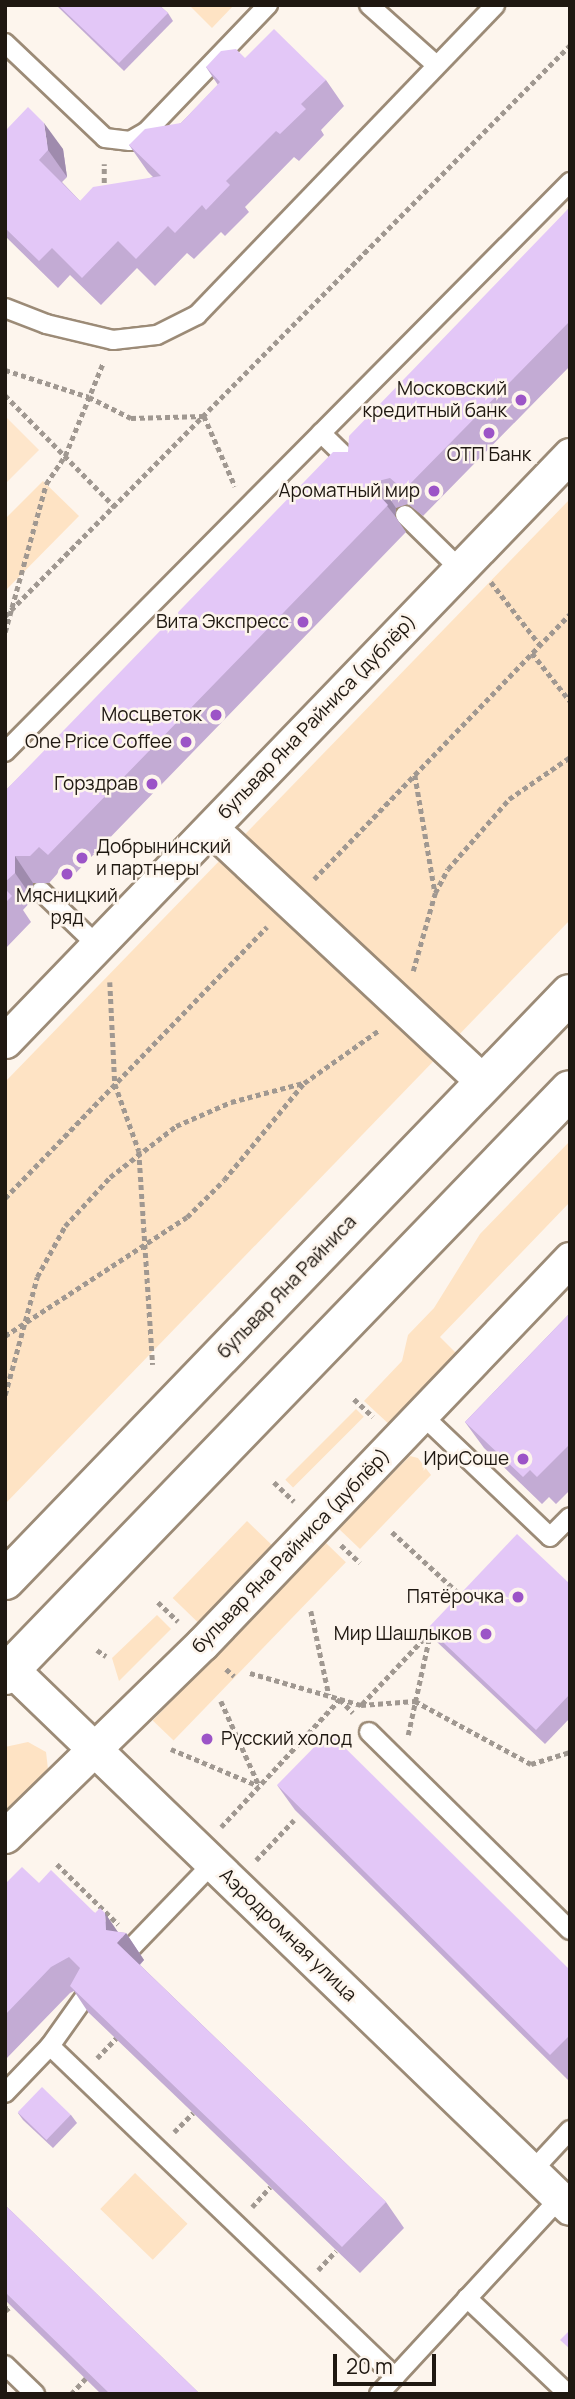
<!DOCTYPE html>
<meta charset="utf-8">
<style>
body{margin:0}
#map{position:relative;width:575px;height:2399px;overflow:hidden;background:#fdf5ed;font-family:Manrope,sans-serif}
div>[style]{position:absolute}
.built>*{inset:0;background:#fee6cb}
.green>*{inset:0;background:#fee3c4;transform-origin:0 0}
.path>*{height:4.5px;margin-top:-2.25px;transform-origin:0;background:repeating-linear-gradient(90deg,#a09891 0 5px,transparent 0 8.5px)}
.roads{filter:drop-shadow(2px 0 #9c8b77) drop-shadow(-2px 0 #9c8b77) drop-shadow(0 2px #9c8b77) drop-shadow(0 -2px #9c8b77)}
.lane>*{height:18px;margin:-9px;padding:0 9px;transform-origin:9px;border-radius:9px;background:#fff}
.street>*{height:33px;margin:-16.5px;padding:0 16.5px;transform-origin:16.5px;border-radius:16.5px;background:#fff}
.secondary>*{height:38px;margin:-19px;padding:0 19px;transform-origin:19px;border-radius:19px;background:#fff}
.wall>*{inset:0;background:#c3abd4}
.shaded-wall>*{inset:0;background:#9f8bad}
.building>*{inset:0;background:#e3c7f7;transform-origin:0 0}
.dots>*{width:19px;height:19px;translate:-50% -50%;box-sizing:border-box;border:4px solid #fdf5ed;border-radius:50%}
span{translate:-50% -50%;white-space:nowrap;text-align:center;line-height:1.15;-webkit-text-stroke:5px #fdf5ed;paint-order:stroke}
.poi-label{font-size:19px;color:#1f1811}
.right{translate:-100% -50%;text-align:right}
.left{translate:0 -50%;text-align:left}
.street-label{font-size:19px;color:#1f1811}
.frame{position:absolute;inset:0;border:7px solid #1f1811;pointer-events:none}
.scale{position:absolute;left:333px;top:2354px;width:103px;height:32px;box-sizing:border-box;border:4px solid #1f1811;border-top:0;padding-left:9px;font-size:21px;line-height:24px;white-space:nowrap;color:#1f1811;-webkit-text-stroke:5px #fdf5ed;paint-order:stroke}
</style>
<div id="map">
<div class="built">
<i style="clip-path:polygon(5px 416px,39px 450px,5px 484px)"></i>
</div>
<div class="green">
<i style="clip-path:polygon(189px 5px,234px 5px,212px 28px)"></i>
<i style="clip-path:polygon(43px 481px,79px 516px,5px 591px,5px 519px)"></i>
<i style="clip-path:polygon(570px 499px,570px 920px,5px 1504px,5px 1082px)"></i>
<i style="clip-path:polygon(570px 1141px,570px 1202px,440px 1337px,458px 1355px,391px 1426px,364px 1401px,402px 1361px,408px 1335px,434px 1308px,480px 1234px)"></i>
<i style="left:356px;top:1409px;width:11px;height:100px;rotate:45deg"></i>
<i style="clip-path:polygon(410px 1456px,418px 1458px,431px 1475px,360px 1549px,338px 1528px)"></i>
<i style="left:247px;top:1521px;width:36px;height:107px;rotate:44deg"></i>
<i style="left:325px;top:1542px;width:29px;height:248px;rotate:44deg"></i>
<i style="clip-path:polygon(157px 1615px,171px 1629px,119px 1681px,112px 1658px)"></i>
<i style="clip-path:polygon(28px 1742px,46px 1752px,48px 1769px,5px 1814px,5px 1747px)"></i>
<i style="left:135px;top:2173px;width:73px;height:50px;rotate:44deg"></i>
</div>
<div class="path">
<i style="left:104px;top:191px;width:27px;rotate:-90deg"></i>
<i style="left:5px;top:370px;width:88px;rotate:17.8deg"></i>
<i style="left:89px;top:397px;width:47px;rotate:26.6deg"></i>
<i style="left:131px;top:418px;width:73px;rotate:-1.6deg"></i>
<i style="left:204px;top:416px;width:77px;rotate:66.1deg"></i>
<i style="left:5px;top:395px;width:157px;rotate:45.5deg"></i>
<i style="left:491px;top:582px;width:80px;rotate:52.1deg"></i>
<i style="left:5px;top:616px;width:803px;rotate:-45.3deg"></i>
<i style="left:5px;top:632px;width:154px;rotate:-74.5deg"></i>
<i style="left:46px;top:484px;width:34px;rotate:-56deg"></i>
<i style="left:65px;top:456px;width:100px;rotate:-67.8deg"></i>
<i style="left:532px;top:653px;width:61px;rotate:51.6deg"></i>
<i style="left:415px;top:775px;width:119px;rotate:80.3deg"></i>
<i style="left:314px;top:879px;width:368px;rotate:-46deg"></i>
<i style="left:413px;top:971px;width:81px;rotate:-74.2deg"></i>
<i style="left:435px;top:893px;width:27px;rotate:-62deg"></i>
<i style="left:448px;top:869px;width:93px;rotate:-48.9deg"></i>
<i style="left:509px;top:799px;width:74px;rotate:-34.5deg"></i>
<i style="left:110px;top:982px;width:102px;rotate:87.2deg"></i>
<i style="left:115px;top:1084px;width:71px;rotate:70.3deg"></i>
<i style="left:139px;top:1151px;width:214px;rotate:86.3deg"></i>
<i style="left:5px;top:1198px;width:377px;rotate:-46deg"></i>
<i style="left:5px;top:1336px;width:217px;rotate:-33.2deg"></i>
<i style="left:187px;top:1217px;width:52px;rotate:-45deg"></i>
<i style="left:224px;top:1180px;width:126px;rotate:-50.5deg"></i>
<i style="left:304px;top:1083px;width:92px;rotate:-35.2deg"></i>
<i style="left:5px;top:1395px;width:122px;rotate:-74.8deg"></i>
<i style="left:37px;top:1277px;width:58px;rotate:-61.2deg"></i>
<i style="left:65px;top:1226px;width:67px;rotate:-47.4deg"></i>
<i style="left:110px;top:1177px;width:83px;rotate:-37.7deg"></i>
<i style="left:176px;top:1126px;width:60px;rotate:-23.6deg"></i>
<i style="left:231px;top:1102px;width:74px;rotate:-14.8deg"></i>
<i style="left:354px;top:1399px;width:26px;rotate:43deg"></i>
<i style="left:274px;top:1482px;width:28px;rotate:44deg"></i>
<i style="left:392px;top:1532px;width:96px;rotate:42.5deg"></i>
<i style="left:341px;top:1545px;width:26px;rotate:43deg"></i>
<i style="left:158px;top:1602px;width:28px;rotate:44deg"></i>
<i style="left:311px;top:1611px;width:86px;rotate:77.9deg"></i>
<i style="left:97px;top:1650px;width:11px;rotate:34deg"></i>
<i style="left:226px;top:1669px;width:11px;rotate:41deg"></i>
<i style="left:250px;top:1673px;width:116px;rotate:16.1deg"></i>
<i style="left:361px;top:1705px;width:54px;rotate:-4.2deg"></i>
<i style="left:415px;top:1701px;width:132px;rotate:28.5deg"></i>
<i style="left:531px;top:1764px;width:41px;rotate:-17.1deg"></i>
<i style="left:221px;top:1701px;width:92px;rotate:65.7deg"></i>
<i style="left:362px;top:1704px;width:103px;rotate:-46.6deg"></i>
<i style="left:408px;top:1735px;width:103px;rotate:-77.7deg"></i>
<i style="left:171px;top:1749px;width:95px;rotate:22.8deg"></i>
<i style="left:221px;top:1827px;width:175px;rotate:-47.1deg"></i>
<i style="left:340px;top:1699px;width:19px;rotate:47deg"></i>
<i style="left:256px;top:1860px;width:55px;rotate:-46.5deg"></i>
<i style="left:57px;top:1864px;width:86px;rotate:44.5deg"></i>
<i style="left:97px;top:2058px;width:28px;rotate:-46deg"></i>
<i style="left:174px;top:2132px;width:27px;rotate:-45deg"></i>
<i style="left:252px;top:2207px;width:27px;rotate:-48deg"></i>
<i style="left:318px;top:2270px;width:26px;rotate:-47deg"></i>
<i style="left:5px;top:2311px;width:8px;rotate:-40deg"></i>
<i style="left:71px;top:2394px;width:22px;rotate:-47deg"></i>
</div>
<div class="roads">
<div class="lane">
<i style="left:369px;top:5px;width:89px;rotate:41.8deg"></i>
<i style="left:5px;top:43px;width:138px;rotate:43.5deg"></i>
<i style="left:105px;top:138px;width:25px;rotate:7deg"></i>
<i style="left:130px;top:141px;width:20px;rotate:-30deg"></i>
<i style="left:147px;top:131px;width:175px;rotate:-46.2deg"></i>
<i style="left:5px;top:308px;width:44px;rotate:21.3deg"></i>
<i style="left:46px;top:324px;width:69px;rotate:13.4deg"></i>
<i style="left:113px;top:340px;width:44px;rotate:-6.5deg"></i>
<i style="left:157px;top:335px;width:45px;rotate:-26.6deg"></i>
<i style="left:197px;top:315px;width:430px;rotate:-46.1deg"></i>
<i style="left:321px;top:433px;width:50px;rotate:44.2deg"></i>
<i style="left:405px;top:515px;width:77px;rotate:44.5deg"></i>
<i style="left:5px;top:752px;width:803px;rotate:-45.25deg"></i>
<i style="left:41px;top:891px;width:78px;rotate:44deg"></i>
<i style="left:421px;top:1414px;width:178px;rotate:43.6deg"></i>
<i style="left:550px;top:1537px;width:28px;rotate:-45deg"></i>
<i style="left:369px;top:1732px;width:282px;rotate:44.6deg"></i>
<i style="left:132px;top:1947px;width:117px;rotate:-46deg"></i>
<i style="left:50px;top:2046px;width:478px;rotate:43.8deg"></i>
<i style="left:5px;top:2093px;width:65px;rotate:-46.2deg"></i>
<i style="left:50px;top:2046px;width:64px;rotate:-54.6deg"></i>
<i style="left:532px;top:2171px;width:56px;rotate:-47.2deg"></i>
<i style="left:467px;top:2298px;width:139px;rotate:43.5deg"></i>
<i style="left:5px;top:2365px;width:42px;rotate:44deg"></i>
<i style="left:379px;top:2394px;width:267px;rotate:-47.3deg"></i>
</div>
<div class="street">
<i style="left:211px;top:828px;width:374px;rotate:43deg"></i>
<i style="left:5px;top:1041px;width:814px;rotate:-46.05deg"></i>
<i style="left:5px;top:1663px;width:785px;rotate:43.97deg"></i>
<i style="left:5px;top:1836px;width:275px;rotate:-44.3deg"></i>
<i style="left:202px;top:1644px;width:533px;rotate:-46.29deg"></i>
</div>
<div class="secondary">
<i style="left:5px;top:1580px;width:814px;rotate:-46.05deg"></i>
<i style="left:5px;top:1675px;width:813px;rotate:-46deg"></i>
</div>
</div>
<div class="wall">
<i style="clip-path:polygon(56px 5px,159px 5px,168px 13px,173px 21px,124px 71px)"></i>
<i style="clip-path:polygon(245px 58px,326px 80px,344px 106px,321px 130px,324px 135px,299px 161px,294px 157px,245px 207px,249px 212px,225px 236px,221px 232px,194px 259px,187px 253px,155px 286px,137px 268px,101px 305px,70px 275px,58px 288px,5px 236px,5px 127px,7px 129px,63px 149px,67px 177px,62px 182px,80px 201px,153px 177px,148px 172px,129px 145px,181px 123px,218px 85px,206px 67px)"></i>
<i style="clip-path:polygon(570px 207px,570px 366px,423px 516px,408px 504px,396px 508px,395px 516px,406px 532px,67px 882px,58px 873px,49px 883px,33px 883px,33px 899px,23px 910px,31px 922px,5px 949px,5px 791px,348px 452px)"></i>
<i style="clip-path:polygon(570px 1313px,570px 1490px,556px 1504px,549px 1497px,542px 1504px,484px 1448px,465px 1422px)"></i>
<i style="clip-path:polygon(570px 1584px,570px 1718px,545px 1744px,437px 1642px,428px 1628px)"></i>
<i style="clip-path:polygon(277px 1785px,570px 1970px,570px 2078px,568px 2080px,295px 1810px)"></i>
<i style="clip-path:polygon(39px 1883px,95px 1913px,118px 1932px,126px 1933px,144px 1960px,140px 1965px,386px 2202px,404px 2228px,360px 2273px,88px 2012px,74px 1991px,70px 1993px,5px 2060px,5px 1884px)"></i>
<i style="clip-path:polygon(18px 2113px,71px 2115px,77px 2123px,53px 2148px,23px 2120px)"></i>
<i style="clip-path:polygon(5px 2205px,200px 2394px,101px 2394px,5px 2300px)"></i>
</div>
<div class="shaded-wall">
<i style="clip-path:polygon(44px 123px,63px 149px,67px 177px,48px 150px)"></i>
<i style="clip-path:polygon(378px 481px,396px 508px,395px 516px,376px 492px)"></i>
<i style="clip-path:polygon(15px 856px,33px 883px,33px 899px,15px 873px)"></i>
<i style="clip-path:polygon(105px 1913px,122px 1938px,126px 1933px,144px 1960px,135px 1969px,106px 1930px)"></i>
</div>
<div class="building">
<i style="clip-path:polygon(58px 5px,159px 5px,168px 13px,119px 63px)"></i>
<i style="clip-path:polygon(274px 29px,326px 80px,301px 104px,306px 109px,280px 134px,276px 131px,226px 181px,230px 185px,206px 210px,202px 205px,175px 233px,168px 226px,136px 259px,118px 241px,82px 278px,52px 248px,39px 261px,5px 228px,5px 127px,7px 129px,28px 107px,44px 123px,48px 150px,39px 160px,80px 201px,93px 187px,161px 176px,129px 145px,145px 129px,181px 123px,220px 82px,206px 67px,221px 51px,236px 49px,245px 58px)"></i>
<i style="clip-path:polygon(570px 207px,570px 321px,404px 490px,390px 478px,378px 481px,376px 492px,388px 505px,48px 855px,39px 847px,30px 856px,15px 856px,15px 873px,5px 882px,5px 791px,333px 452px,348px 452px,349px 436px)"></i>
<i style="clip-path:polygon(5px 889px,12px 896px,5px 903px)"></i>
<i style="clip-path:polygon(570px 1313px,570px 1444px,537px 1477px,530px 1470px,523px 1477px,465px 1422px)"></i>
<i style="clip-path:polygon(517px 1534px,570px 1584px,570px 1694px,536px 1730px,428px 1628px)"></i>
<i style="clip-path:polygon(329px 1732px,570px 1970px,570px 2035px,550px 2055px,277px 1785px)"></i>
<i style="clip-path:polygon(22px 1867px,39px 1883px,51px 1870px,95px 1913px,100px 1908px,105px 1913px,106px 1930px,126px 1933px,117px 1943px,386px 2202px,342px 2247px,70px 1986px,80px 1968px,69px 1957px,51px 1967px,5px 2015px,5px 1884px)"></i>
<i style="left:42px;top:2087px;width:40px;height:35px;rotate:44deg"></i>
<i style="clip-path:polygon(5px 2205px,200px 2394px,110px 2394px,5px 2292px)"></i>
<i style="clip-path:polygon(570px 2330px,570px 2349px,560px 2340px)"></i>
</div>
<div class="dots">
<i style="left:521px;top:400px;background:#9c54c7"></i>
<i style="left:489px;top:433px;background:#9c54c7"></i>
<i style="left:434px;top:491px;background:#9c54c7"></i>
<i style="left:303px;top:622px;background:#9c54c7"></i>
<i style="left:216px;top:715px;background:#9c54c7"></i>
<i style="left:186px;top:742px;background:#9c54c7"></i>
<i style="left:152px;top:784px;background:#9c54c7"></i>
<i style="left:82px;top:858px;background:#9c54c7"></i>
<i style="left:67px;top:874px;background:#9c54c7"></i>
<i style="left:523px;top:1459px;background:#9c54c7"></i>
<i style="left:518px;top:1597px;background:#9c54c7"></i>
<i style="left:486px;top:1634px;background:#9c54c7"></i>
<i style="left:207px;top:1739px;background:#9c54c7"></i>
</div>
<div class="poi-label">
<span class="right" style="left:507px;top:400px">Московский<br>кредитный банк</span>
<span style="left:489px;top:455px">ОТП Банк</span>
<span class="right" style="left:420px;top:491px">Ароматный мир</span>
<span class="right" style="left:289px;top:622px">Вита Экспресс</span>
<span class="right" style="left:202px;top:715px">Мосцветок</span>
<span class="right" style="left:172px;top:742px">One Price Coffee</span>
<span class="right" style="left:138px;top:784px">Горздрав</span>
<span class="left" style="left:96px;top:858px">Добрынинский<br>и партнеры</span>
<span style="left:67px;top:907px">Мясницкий<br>ряд</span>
<span class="right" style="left:509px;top:1459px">ИриСоше</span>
<span class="right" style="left:504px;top:1597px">Пятёрочка</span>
<span class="right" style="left:472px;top:1634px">Мир Шашлыков</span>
<span class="left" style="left:221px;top:1739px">Русский холод</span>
</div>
<div class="street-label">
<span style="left:317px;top:717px;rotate:-46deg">бульвар Яна Райниса (дублёр)</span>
<span style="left:287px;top:1287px;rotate:-46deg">бульвар Яна Райниса</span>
<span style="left:291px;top:1551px;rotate:-46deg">бульвар Яна Райниса (дублёр)</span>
<span style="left:288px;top:1935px;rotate:44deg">Аэродромная улица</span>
</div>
<div class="frame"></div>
<div class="scale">20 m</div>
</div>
